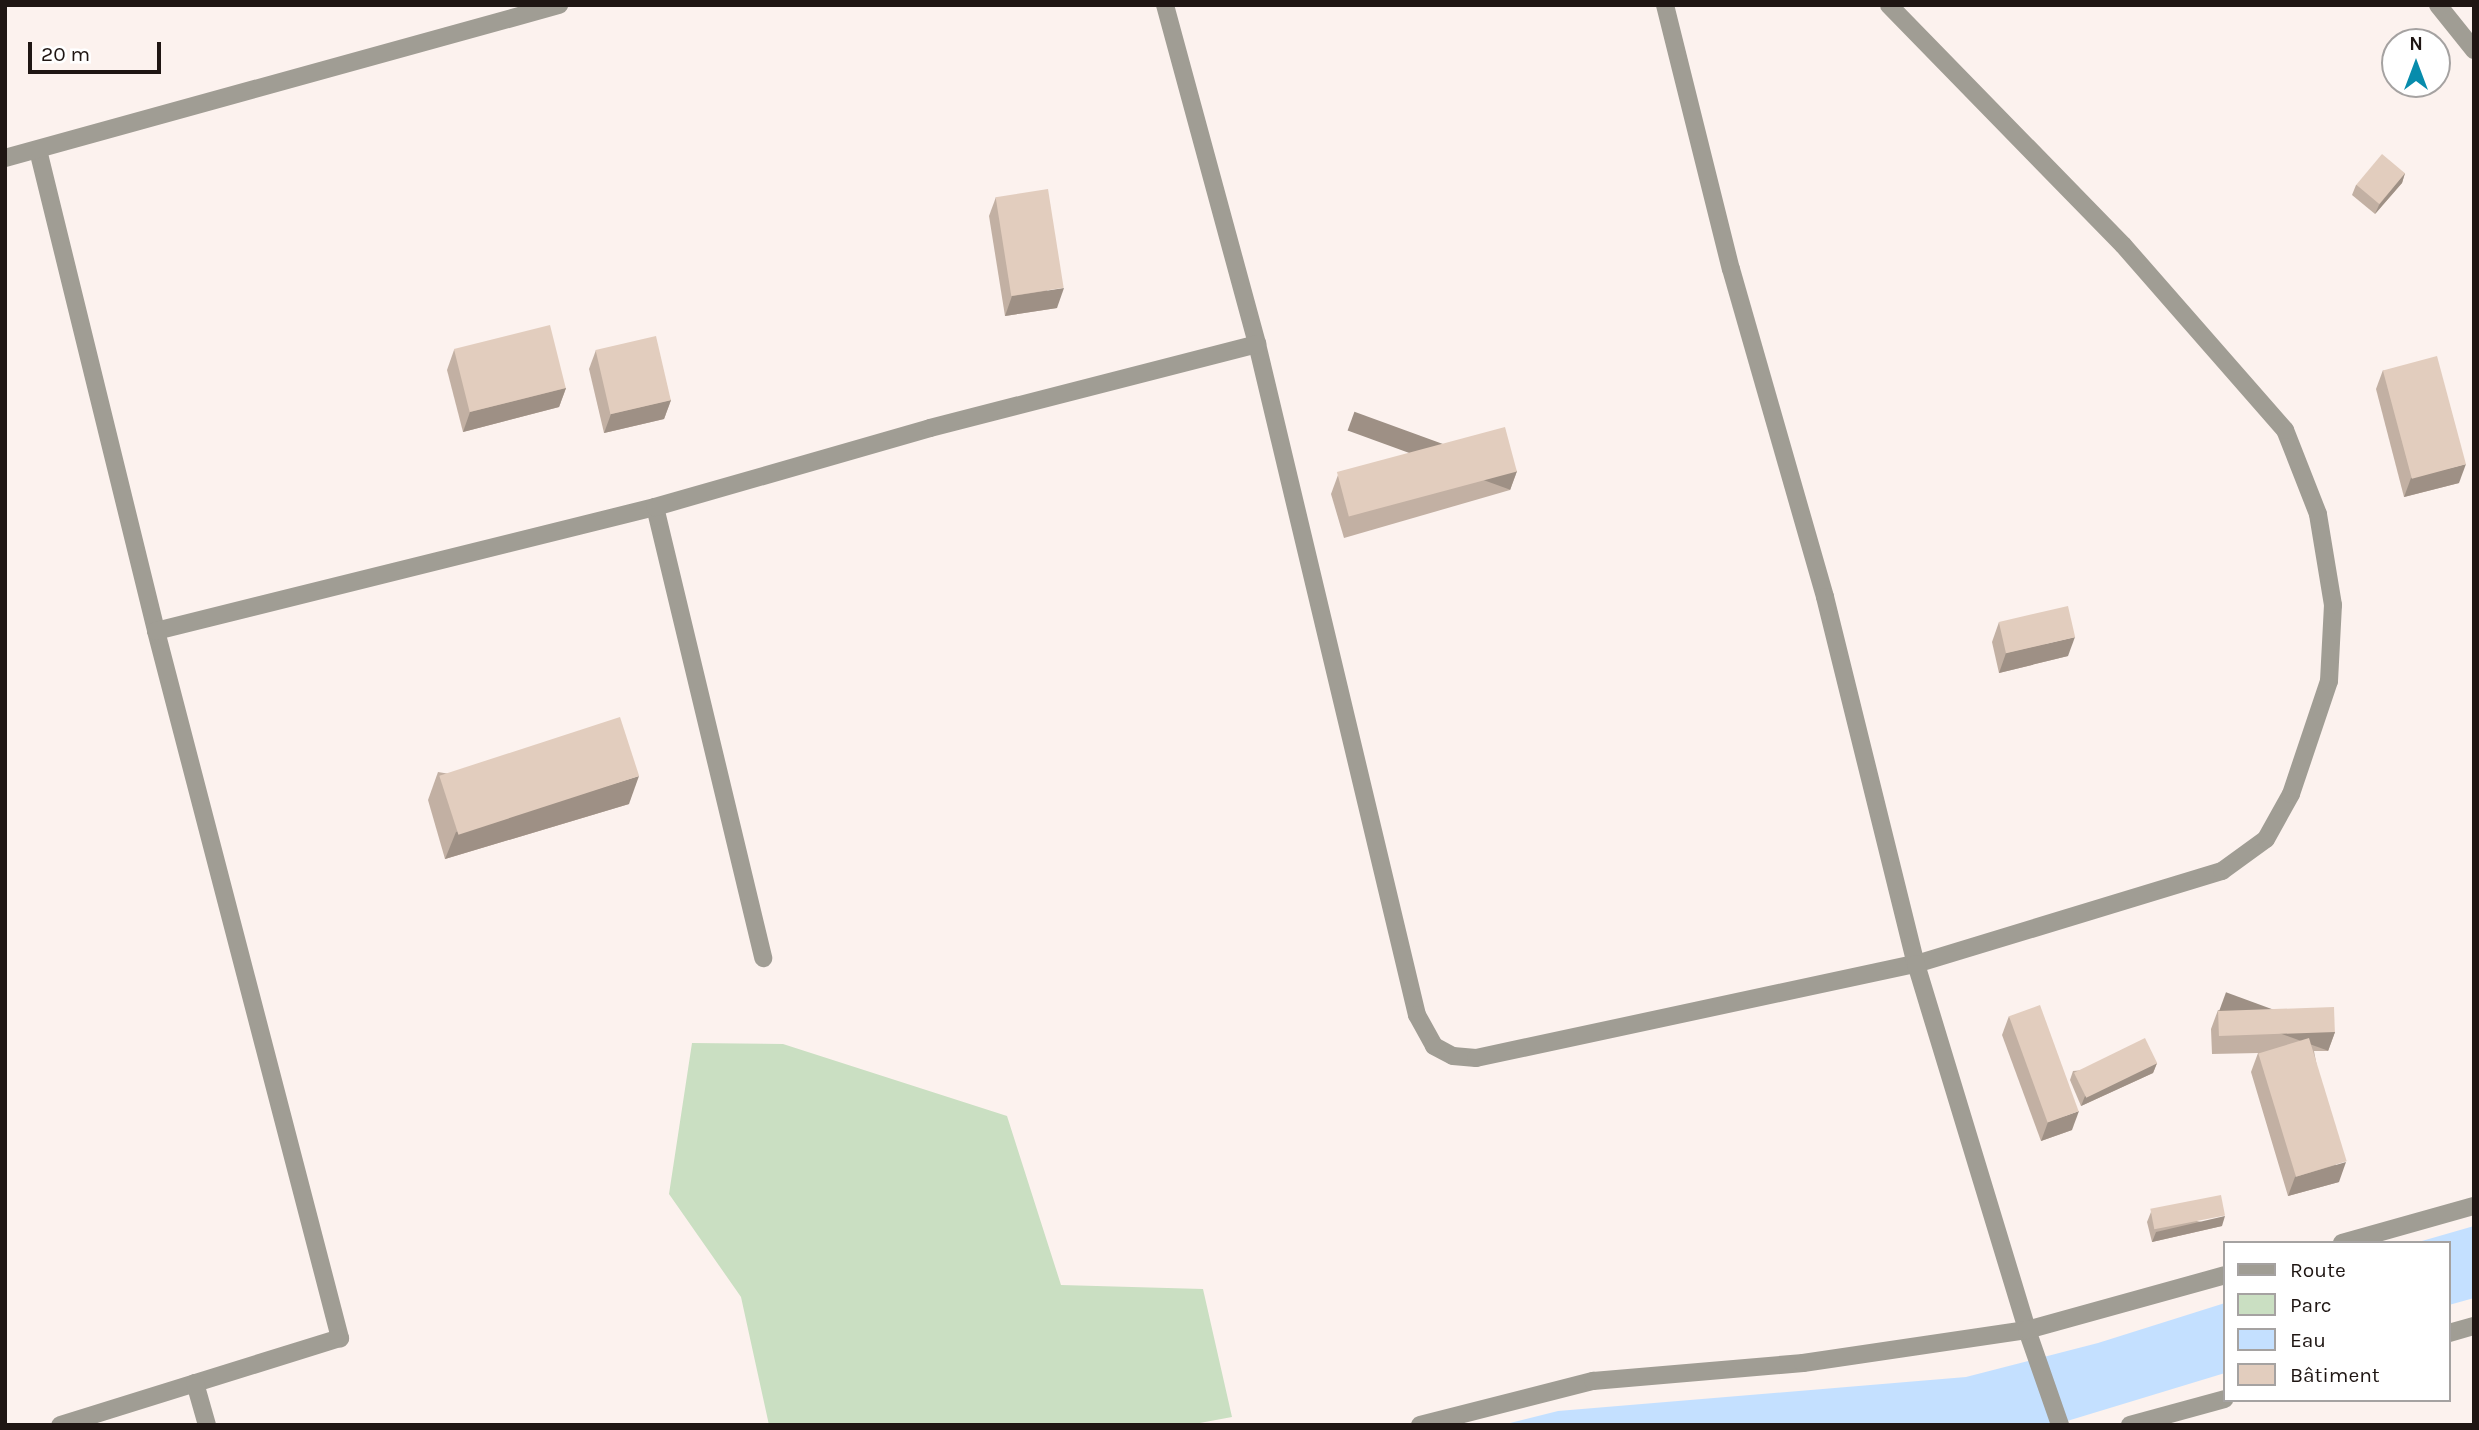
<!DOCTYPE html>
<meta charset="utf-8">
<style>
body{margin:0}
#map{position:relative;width:2479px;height:1430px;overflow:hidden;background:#fcf2ee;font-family:Karla,sans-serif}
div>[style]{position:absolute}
.green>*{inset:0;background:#cadfc2}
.water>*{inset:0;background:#c4e0ff}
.minor>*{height:18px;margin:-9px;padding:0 9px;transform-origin:9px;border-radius:9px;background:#a09d94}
.wall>*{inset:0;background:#c2b0a3}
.shaded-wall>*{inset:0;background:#9e9085;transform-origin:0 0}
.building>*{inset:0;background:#e2cdbe;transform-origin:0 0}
span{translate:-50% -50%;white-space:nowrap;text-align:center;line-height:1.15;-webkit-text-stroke:5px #fff;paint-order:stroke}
.frame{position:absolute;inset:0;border:7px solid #1f1613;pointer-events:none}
.legend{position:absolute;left:2223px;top:1241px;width:228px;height:161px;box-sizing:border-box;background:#fff;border:2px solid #a5a2a1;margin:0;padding:9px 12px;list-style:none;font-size:21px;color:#1f1613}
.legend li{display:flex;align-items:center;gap:14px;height:35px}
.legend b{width:35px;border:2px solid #a5a2a1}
.north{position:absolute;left:2381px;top:28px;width:70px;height:70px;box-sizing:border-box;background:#fff;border:2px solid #a5a2a1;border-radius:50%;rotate:0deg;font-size:19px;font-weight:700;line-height:28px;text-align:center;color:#1f1613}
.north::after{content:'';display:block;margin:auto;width:24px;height:32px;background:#078cac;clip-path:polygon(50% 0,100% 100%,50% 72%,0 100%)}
.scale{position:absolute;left:28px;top:42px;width:133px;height:32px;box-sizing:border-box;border:4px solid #1f1613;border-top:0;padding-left:9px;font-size:21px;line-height:24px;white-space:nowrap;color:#1f1613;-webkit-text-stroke:5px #fff;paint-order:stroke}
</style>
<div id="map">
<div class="green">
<i style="clip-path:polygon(692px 1043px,783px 1044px,1007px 1116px,1061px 1285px,1203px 1289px,1232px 1417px,1189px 1425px,769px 1425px,741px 1297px,669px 1194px)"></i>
</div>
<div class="water">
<i style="clip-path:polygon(2474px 1226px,2474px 1298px,2449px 1305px,2449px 1243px,2415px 1243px)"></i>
<i style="clip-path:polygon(2225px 1303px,2225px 1373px,2054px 1425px,1502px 1425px,1558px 1411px,1966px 1377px,2098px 1343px)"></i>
</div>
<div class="minor">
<i style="left:1165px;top:5px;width:351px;rotate:74.8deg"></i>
<i style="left:1257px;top:344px;width:690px;rotate:76.59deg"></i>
<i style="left:1417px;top:1015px;width:35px;rotate:61deg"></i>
<i style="left:1434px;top:1046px;width:21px;rotate:28deg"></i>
<i style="left:1453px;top:1056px;width:23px;rotate:5deg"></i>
<i style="left:1476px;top:1058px;width:450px;rotate:-12.1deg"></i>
<i style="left:1916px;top:964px;width:320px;rotate:-16.9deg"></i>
<i style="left:2222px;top:871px;width:54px;rotate:-36deg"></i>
<i style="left:2266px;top:839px;width:51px;rotate:-60.9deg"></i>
<i style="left:2291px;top:794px;width:119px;rotate:-71.4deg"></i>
<i style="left:2329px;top:681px;width:76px;rotate:-87deg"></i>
<i style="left:2333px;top:605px;width:92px;rotate:-99.4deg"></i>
<i style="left:2318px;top:514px;width:90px;rotate:-111.4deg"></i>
<i style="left:2285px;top:430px;width:246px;rotate:-131.2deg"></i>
<i style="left:2123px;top:245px;width:335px;rotate:-134.3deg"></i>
<i style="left:1665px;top:5px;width:272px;rotate:76deg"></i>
<i style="left:1731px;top:269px;width:341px;rotate:74deg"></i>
<i style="left:1825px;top:597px;width:378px;rotate:76.1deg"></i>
<i style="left:1916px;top:964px;width:382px;rotate:73.1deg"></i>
<i style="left:2027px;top:1330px;width:101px;rotate:70.8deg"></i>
<i style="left:2438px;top:5px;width:58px;rotate:51.3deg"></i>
<i style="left:38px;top:150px;width:495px;rotate:76.2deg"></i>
<i style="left:156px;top:631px;width:731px;rotate:75.41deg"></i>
<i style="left:340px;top:1338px;width:293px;rotate:162.7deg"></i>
<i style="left:5px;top:158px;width:575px;rotate:-15.44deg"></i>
<i style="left:655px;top:507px;width:464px;rotate:76.5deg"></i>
<i style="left:156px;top:631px;width:514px;rotate:-13.96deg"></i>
<i style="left:655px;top:507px;width:286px;rotate:-16deg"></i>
<i style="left:930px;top:428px;width:338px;rotate:-14.4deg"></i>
<i style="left:2342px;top:1243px;width:137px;rotate:-15.7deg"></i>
<i style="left:2449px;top:1333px;width:26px;rotate:-16deg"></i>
<i style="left:195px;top:1383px;width:44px;rotate:74.1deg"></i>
<i style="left:1420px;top:1425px;width:179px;rotate:-14.3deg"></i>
<i style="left:1593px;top:1381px;width:211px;rotate:-4.9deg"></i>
<i style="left:1803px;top:1363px;width:226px;rotate:-8.4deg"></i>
<i style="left:2027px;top:1330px;width:205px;rotate:-15.5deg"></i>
<i style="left:2130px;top:1425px;width:98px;rotate:-15.3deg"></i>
</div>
<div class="wall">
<i style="clip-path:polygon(2405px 173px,2402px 183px,2375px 214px,2352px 195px,2356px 185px)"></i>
<i style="clip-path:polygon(996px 197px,1057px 308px,1005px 316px,989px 216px)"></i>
<i style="clip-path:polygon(454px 350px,566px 388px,559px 407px,463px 432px,447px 370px)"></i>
<i style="clip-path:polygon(596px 350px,671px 400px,664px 419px,604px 433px,589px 369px)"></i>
<i style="clip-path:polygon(2383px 370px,2459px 483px,2404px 497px,2376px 389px)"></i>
<i style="clip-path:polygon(1517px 471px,1510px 490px,1344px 538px,1331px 494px,1338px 475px)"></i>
<i style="clip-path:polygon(1999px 622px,2068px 656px,1999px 673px,1992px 642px)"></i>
<i style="clip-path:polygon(438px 772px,629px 804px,445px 859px,428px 800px)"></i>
<i style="clip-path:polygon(2218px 1010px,2335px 1032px,2328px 1051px,2314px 1051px,2339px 1182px,2288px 1196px,2251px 1072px,2258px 1053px,2212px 1054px,2211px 1029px)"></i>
<i style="clip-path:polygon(2009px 1016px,2072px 1130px,2041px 1141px,2002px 1035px)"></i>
<i style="clip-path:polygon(2157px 1063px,2153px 1073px,2081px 1106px,2070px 1080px,2073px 1071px)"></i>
<i style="clip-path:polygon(2151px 1212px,2222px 1226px,2152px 1242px,2147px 1222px)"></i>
</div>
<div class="shaded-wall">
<i style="clip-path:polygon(2405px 173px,2402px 183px,2375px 214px,2379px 205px)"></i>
<i style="clip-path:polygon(1064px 288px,1057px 308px,1005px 316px,1012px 296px)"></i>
<i style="clip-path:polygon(566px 388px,559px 407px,463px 432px,470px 412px)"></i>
<i style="clip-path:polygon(671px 400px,664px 419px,604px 433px,611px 414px)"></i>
<i style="clip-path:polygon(2466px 464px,2459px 483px,2404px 497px,2411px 478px)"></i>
<i style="left:1517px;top:471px;width:20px;height:173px;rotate:110deg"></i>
<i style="clip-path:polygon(2075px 637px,2068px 656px,1999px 673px,2006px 653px)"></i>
<i style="clip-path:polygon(639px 776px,629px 804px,445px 859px,456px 832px)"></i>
<i style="left:2335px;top:1032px;width:20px;height:116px;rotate:110deg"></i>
<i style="clip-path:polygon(2157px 1063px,2153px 1073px,2081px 1106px,2085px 1096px)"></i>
<i style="clip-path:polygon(2079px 1111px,2072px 1130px,2041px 1141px,2048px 1122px)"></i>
<i style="clip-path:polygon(2346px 1162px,2339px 1182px,2288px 1196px,2295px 1177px)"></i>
<i style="clip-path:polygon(2225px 1216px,2222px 1226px,2152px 1242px,2156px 1232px)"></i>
</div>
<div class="building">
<i style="left:2382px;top:154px;width:30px;height:40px;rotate:40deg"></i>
<i style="left:1048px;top:189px;width:100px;height:53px;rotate:81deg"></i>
<i style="left:550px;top:325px;width:65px;height:99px;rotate:76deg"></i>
<i style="left:656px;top:336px;width:66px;height:62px;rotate:77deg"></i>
<i style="left:2437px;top:356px;width:112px;height:56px;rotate:75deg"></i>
<i style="left:1505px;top:427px;width:46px;height:174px;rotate:75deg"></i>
<i style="left:2068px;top:606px;width:32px;height:71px;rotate:77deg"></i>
<i style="left:620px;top:717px;width:62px;height:190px;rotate:72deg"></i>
<i style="left:2040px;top:1005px;width:113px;height:33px;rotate:70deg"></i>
<i style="left:2334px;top:1007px;width:25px;height:116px;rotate:88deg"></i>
<i style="left:2145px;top:1038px;width:28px;height:79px;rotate:64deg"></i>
<i style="left:2309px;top:1038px;width:129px;height:53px;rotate:73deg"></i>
<i style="left:2221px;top:1195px;width:21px;height:72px;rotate:79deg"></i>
</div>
<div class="frame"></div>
<ul class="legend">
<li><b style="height:9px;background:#a09d94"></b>Route</li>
<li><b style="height:19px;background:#cadfc2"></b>Parc</li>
<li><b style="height:19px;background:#c4e0ff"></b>Eau</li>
<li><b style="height:19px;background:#e2cdbe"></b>Bâtiment</li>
</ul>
<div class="north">N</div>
<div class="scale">20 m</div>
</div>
